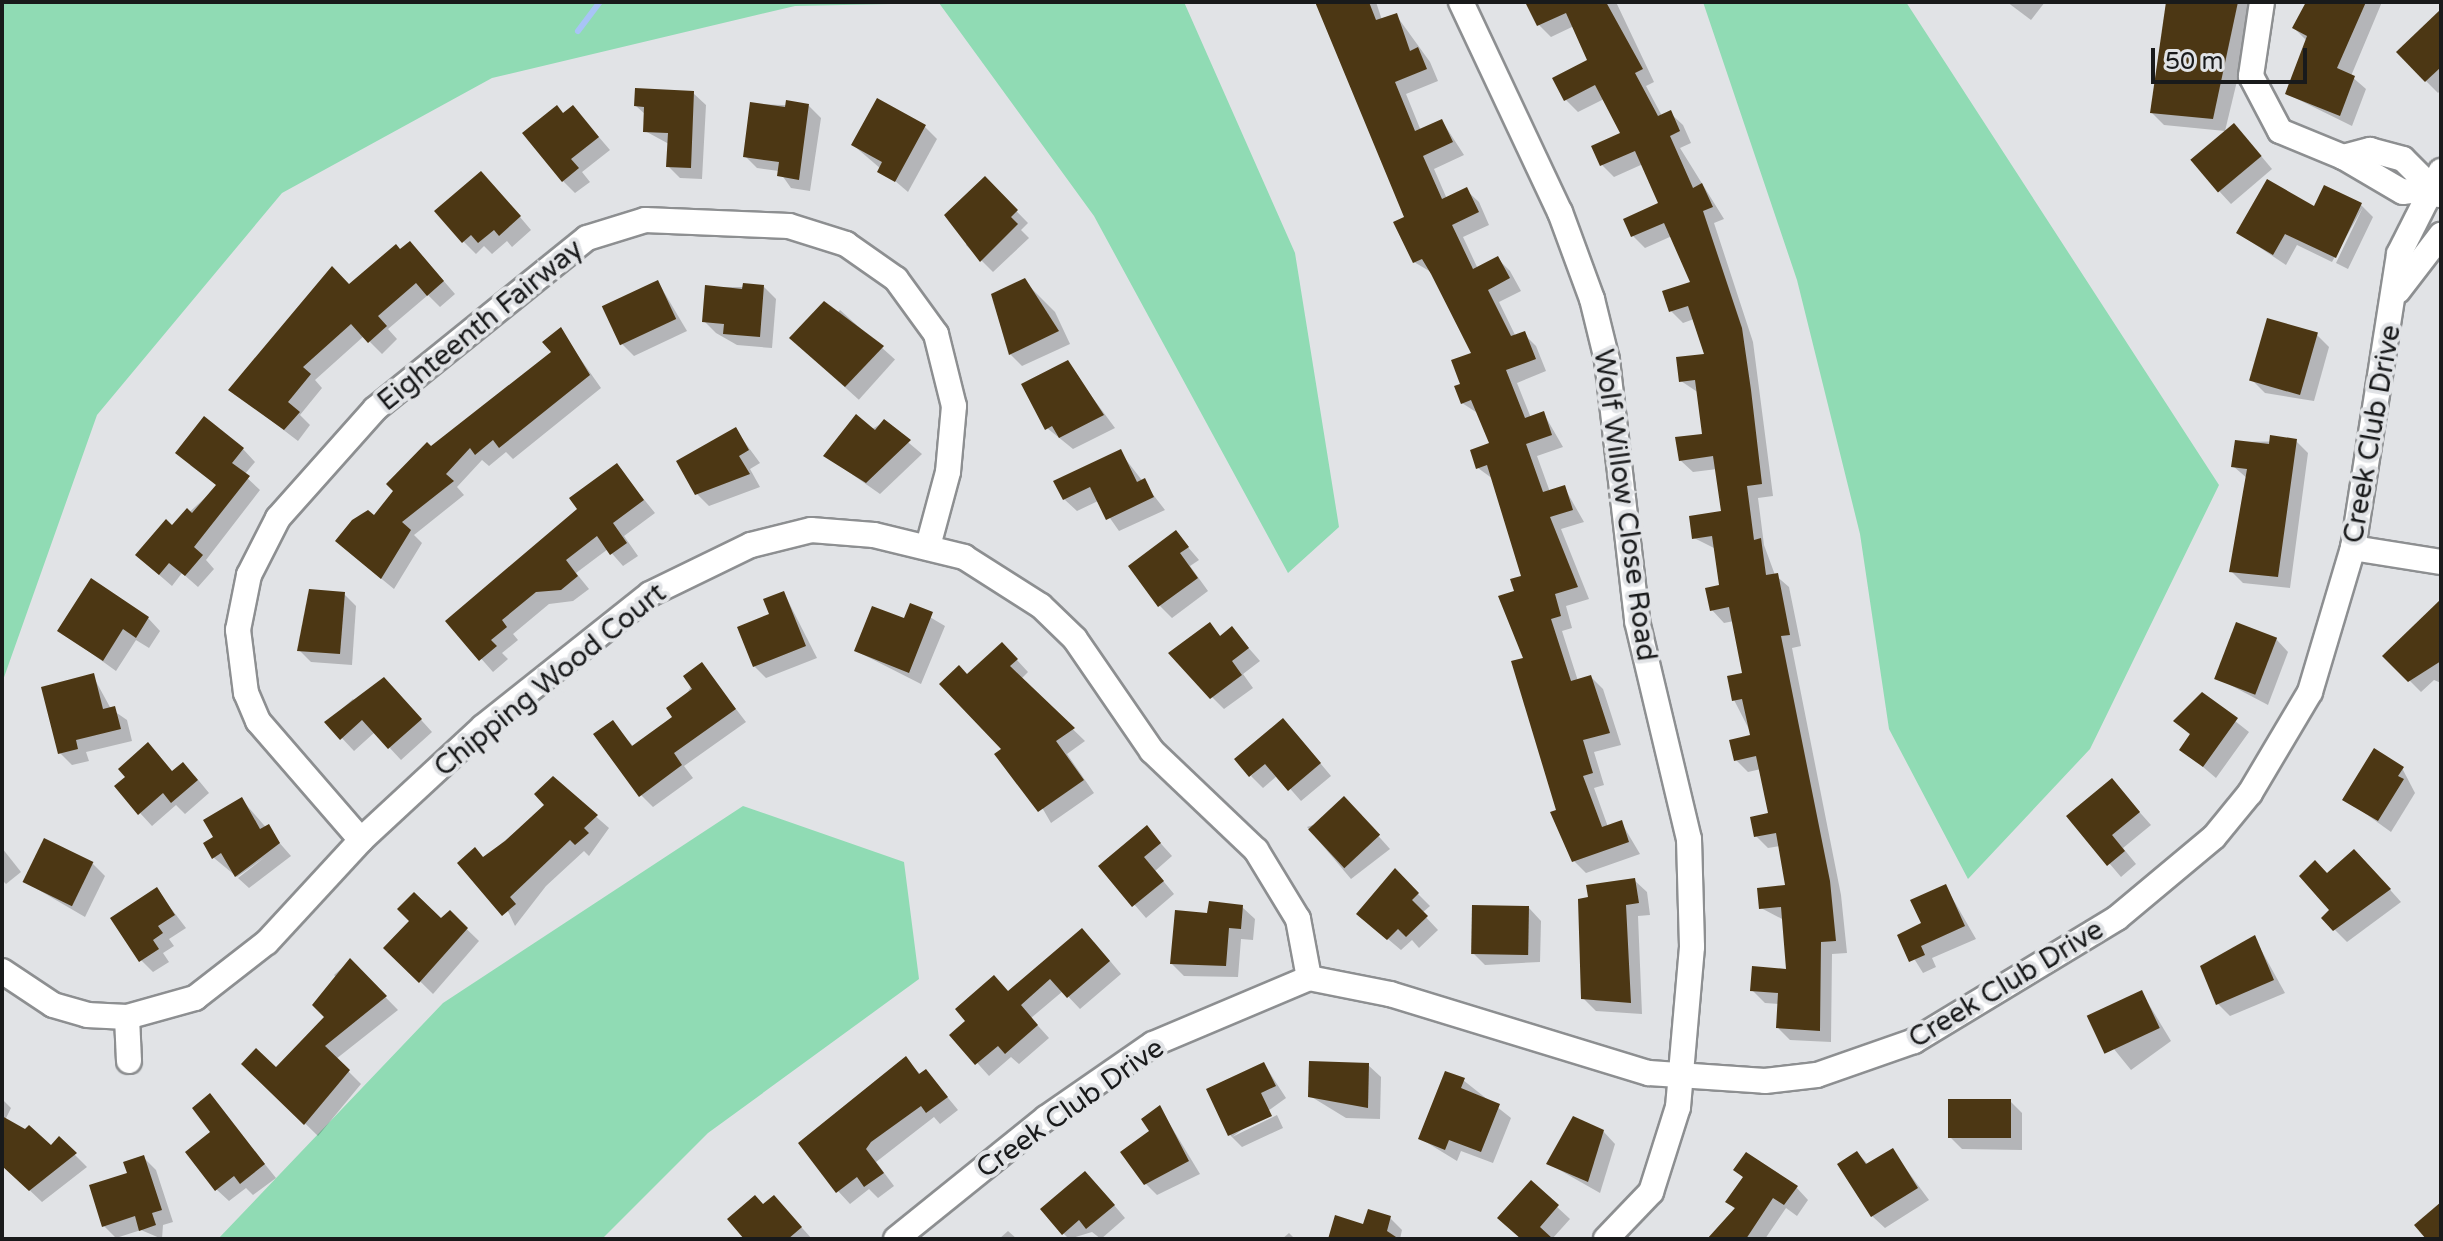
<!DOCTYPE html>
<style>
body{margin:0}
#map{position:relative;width:2443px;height:1241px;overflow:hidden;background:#e1e3e6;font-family:"Varela Round",sans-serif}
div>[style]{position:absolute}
.green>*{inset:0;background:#90dbb4}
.shadow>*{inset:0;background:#0003;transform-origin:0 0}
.stream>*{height:6px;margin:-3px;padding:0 3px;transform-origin:3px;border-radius:3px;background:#a8c4f6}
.building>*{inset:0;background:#4c3714;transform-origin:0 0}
.roads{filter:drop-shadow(2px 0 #8d8f91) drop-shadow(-2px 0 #8d8f91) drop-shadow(0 2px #8d8f91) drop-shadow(0 -2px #8d8f91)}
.minor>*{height:24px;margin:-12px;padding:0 12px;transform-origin:12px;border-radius:12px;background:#fff}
span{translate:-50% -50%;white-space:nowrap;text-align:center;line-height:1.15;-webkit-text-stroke:8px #e1e3e6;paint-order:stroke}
.street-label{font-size:28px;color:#191a1b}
.frame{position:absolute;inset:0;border:4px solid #191a1b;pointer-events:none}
.scale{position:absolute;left:2151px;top:48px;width:156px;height:36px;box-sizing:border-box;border:4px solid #191a1b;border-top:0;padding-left:10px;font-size:24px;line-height:28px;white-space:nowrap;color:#191a1b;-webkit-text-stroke:6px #e1e3e6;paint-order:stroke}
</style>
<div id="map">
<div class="green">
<i style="clip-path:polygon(2px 2px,1184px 2px,1295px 253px,1339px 527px,1288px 573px,1094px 216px,939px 3px,795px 6px,492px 78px,282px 193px,97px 415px,2px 683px)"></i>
<i style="clip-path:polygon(1703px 2px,1906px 2px,2219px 485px,2090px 749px,1968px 879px,1889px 729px,1860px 534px,1797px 280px)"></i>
<i style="clip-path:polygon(743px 806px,904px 862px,919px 979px,708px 1133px,602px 1239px,218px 1239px,443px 1003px)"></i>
</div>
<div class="shadow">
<i style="clip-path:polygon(1318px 2px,1376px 2px,1382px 20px,1396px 15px,1430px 62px,1438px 81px,1406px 94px,1421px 131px,1442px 121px,1464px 155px,1434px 169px,1447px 199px,1466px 190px,1479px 202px,1489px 225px,1463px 237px,1478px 269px,1498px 259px,1510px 271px,1521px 291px,1499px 302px,1516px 337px,1524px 334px,1536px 346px,1546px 371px,1517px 383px,1531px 418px,1544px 414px,1563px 447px,1537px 456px,1550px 492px,1564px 487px,1584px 522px,1561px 529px,1589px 599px,1566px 606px,1572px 628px,1562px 631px,1578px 681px,1591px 677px,1603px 689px,1621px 745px,1594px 752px,1604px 785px,1594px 788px,1608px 827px,1621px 822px,1640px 854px,1586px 873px,1574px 861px,1559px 811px,1525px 659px,1517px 592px,1523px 577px,1493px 479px,1478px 468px,1491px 445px,1479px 414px,1462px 403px,1473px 354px,1431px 272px,1414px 262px,1407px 218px)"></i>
<i style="clip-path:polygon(1536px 2px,1616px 2px,1654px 82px,1646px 86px,1662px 116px,1670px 113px,1683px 125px,1691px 143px,1680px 148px,1724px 219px,1714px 223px,1753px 342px,1773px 496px,1758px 498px,1764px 545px,1775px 575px,1789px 587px,1801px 646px,1792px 648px,1841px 895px,1847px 953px,1832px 954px,1831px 1042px,1790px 1040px,1778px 1028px,1779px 1004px,1765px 1003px,1752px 990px,1789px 971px,1784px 920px,1761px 908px,1787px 887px,1780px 846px,1768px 848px,1756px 836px,1771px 815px,1761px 769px,1748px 772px,1736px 760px,1753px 737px,1734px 700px,1744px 675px,1734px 621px,1724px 623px,1712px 610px,1721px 587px,1716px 549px,1694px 538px,1723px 513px,1717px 469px,1693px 472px,1680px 460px,1704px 435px,1699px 393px,1681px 381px,1706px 355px,1694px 319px,1683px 323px,1671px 311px,1693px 283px,1672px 236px,1645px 248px,1633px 236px,1661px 204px,1643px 164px,1614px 177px,1602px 165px,1622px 134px,1604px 99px,1578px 112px,1566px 100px,1590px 61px,1574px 26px,1551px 37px,1539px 25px)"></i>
<i style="clip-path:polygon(2007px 2px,2045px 2px,2031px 20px)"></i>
<i style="clip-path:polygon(2170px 2px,2256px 2px,2225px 131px,2164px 125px,2152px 113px)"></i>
<i style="clip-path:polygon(2308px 2px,2382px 2px,2351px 76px,2366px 89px,2352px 126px,2287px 94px,2307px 41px,2294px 28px)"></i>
<i style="clip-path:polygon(2441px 18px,2441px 90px,2438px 93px,2426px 81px)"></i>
<i style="clip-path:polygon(693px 93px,706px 105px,702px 179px,680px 178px,668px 166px,669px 144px,645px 131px,646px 115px,636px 106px)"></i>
<i style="clip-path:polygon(752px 104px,809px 106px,821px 118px,810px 191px,791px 188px,779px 171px,757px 168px,745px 156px)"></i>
<i style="clip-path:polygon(573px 107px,610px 150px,582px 172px,590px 182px,575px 193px,563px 181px,564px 115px)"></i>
<i style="clip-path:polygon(925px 127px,937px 139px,908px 192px,853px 145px)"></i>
<i style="clip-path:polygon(2246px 138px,2272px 169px,2231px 204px,2219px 191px)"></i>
<i style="clip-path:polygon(985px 179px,1028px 223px,1021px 230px,1029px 238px,993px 272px,966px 245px)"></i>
<i style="clip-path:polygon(493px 185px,531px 230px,512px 247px,507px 241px,492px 254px,484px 246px,476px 254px,463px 241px)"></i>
<i style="clip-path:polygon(2361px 205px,2373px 217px,2348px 269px,2336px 263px,2363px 207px,2332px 262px,2297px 245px,2286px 265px,2238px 233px,2315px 209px)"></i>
<i style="clip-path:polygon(401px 252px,422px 256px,455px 294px,440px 307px,428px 295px,388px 329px,397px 339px,382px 354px,364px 336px,315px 380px,322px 388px,300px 415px,310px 425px,298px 441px,231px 390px,349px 286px)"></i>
<i style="clip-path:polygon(1024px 281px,1055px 312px,1070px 344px,1022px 366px,1010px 354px)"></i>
<i style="clip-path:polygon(658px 282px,687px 331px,634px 356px,622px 344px)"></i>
<i style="clip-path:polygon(706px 287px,764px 287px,776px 299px,772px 348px,737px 345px,716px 333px,704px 321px)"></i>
<i style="left:840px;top:310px;width:74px;height:54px;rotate:42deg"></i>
<i style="clip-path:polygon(560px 330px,601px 388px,513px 459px,506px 452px,489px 466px,482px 460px,457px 487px,464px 495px,414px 535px,422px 543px,394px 589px,350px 553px,431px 449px,554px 352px)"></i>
<i style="clip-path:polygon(2317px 335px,2329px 347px,2314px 401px,2265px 393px,2253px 381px)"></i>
<i style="clip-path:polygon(1067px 363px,1115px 428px,1073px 449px,1047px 428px)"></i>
<i style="clip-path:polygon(884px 422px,922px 454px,880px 494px,826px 456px)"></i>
<i style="clip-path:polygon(735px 429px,760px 463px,750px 469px,760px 487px,709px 506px,697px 494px)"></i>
<i style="clip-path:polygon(2296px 441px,2308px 453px,2290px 588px,2243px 583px,2231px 571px,2248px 479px,2233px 466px,2236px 442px)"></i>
<i style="clip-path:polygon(243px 449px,255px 462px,244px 475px,260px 490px,206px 560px,214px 569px,198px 587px,182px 573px,172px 586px,150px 567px,172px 528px,218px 486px,190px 465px)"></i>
<i style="clip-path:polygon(1120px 452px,1165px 510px,1119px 531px,1098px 501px,1077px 511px,1064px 499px)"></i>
<i style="clip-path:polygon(617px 466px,655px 513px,624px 536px,638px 556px,623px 566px,608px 549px,576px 573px,589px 589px,573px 601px,549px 604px,513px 634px,518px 640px,502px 653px,508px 659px,493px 672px,448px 621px,580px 510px)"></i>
<i style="clip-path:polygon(1176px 533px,1199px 560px,1190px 566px,1208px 591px,1172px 618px,1160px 606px)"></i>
<i style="clip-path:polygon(784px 593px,817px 658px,766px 678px,754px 666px)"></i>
<i style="clip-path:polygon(344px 594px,356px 606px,352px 665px,311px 662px,299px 650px)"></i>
<i style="clip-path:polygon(911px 606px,945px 626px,921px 684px,856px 651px,905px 621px)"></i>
<i style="clip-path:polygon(2441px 616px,2441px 683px,2434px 680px,2421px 692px,2385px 656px)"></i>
<i style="clip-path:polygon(148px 618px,160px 631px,149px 648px,136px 640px,116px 671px,59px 630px)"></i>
<i style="clip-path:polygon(1209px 625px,1221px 637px,1232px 629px,1260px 661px,1243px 674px,1253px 688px,1224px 709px,1212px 697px)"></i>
<i style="clip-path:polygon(2276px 639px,2288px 652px,2268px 705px,2217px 678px)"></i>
<i style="clip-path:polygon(1002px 644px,1028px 672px,1021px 679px,1085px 741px,1067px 754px,1094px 793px,1051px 823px,967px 677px)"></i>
<i style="clip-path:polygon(702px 665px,746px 722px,684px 766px,693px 778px,653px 807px,641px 795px,612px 722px,634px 747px,675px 717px)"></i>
<i style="clip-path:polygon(93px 676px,111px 709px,127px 720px,132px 741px,86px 752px,89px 761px,72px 765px,60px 753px)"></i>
<i style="clip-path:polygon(396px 692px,432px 732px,401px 760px,375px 732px,354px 751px,327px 722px,353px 699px,358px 704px)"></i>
<i style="clip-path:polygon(2202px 695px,2249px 732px,2216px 778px,2182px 749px,2191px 736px,2176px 721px)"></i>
<i style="clip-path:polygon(1295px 733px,1331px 776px,1301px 801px,1278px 775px,1263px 788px,1251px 776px)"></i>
<i style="clip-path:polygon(2402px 768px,2415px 793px,2391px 832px,2345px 799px)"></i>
<i style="clip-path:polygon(173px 772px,195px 776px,209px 793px,185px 814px,176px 805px,152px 826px,140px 813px)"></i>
<i style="clip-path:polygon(553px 779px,609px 828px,589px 856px,584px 851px,546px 886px,515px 926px,483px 859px,547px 805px)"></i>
<i style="clip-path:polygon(2112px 781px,2151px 825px,2123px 848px,2136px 864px,2121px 877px,2069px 816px)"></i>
<i style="clip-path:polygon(242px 800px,291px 856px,249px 888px,238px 878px,265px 857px,237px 877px,214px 858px,215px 838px)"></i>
<i style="clip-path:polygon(1356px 811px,1390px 849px,1351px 879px,1307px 827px)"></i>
<i style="clip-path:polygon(1147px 828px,1172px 856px,1155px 871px,1174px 894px,1146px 918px,1101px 866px)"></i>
<i style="clip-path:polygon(2px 848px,21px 872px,6px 884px,2px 880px)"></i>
<i style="clip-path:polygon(2366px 863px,2401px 902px,2347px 942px,2335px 930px,2327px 875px)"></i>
<i style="clip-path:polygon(93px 864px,105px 876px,85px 917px,25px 882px)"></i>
<i style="clip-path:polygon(1395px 871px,1430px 906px,1422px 913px,1438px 930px,1419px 948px,1412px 940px,1401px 950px,1358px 914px)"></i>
<i style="clip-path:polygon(1634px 880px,1647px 892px,1650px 915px,1638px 916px,1642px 1014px,1596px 1011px,1583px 998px)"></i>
<i style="clip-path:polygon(1946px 887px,1976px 939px,1932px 958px,1936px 967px,1923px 973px,1900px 936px,1923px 924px)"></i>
<i style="clip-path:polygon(157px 890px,186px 928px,169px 939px,174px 946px,163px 953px,169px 962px,153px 972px,141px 960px)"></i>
<i style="clip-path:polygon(1242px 907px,1255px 919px,1253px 940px,1241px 939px,1238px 977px,1184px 976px,1172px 964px,1209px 916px)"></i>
<i style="clip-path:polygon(1529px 908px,1541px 921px,1540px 962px,1485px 965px,1473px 953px)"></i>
<i style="clip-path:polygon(450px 913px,479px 941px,433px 994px,386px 948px)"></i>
<i style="clip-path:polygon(2254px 937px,2285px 993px,2230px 1016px,2218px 1004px)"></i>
<i style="clip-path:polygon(1094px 942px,1121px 974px,1080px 1009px,1063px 991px,1031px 1018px,1049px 1038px,1019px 1064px,1011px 1057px,989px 1076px,952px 1035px)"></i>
<i style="clip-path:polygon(350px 961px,398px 1010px,336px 1059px,361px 1084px,318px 1136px,244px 1064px,276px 1070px,327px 1017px,340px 981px,334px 975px)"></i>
<i style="clip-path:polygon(2142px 993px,2171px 1041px,2131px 1070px,2096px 1027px)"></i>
<i style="clip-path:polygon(906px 1059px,921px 1075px,926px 1071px,958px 1110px,940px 1124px,934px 1117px,876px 1162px,894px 1186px,878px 1198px,869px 1189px,850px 1204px,838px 1191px)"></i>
<i style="clip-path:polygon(1264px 1064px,1286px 1098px,1232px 1137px,1277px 1115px,1283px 1128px,1242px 1147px,1230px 1135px)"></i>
<i style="clip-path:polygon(1368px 1065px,1381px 1077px,1380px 1119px,1346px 1118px,1310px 1096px)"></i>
<i style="clip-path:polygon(1463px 1080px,1511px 1118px,1493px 1163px,1461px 1151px,1457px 1161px,1421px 1139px)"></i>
<i style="clip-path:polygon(210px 1096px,276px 1178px,253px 1195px,246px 1188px,229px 1201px,216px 1189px)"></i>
<i style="clip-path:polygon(2px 1099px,11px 1108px,5px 1120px,51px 1148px,59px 1139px,87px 1167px,42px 1202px,2px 1164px)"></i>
<i style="clip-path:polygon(2010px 1101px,2022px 1113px,2022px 1150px,1962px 1149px,1950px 1137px)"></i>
<i style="clip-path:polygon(1160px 1108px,1200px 1174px,1157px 1195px,1145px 1183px)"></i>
<i style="clip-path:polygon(1603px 1131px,1615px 1144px,1600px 1193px,1549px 1164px)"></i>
<i style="clip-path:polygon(1892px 1150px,1929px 1200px,1885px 1228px,1872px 1216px,1857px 1153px,1869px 1165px)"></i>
<i style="clip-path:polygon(144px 1158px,156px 1170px,173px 1222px,163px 1225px,162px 1239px,141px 1230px,116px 1238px,104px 1226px)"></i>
<i style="clip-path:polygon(1736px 1170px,1796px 1187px,1808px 1200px,1797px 1216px,1786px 1208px,1765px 1239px,1710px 1239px,1736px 1210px,1728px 1202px,1744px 1178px)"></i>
<i style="clip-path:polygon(1531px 1183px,1570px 1219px,1552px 1239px,1522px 1239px)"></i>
<i style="clip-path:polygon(1097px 1185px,1125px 1218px,1101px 1239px,1092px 1232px,1069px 1239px,1063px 1233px)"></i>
<i style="clip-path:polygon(764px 1207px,786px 1210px,812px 1239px,747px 1239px)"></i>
<i style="clip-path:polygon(1390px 1218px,1402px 1230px,1400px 1239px,1330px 1239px)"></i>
<i style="clip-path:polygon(1008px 1231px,1017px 1239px,999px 1239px)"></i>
<i style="clip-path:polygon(1289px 1233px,1295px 1239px,1282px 1239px)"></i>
</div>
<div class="stream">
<i style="left:578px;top:31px;width:36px;rotate:-53deg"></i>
</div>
<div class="building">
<i style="clip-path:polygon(1315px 2px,1369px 2px,1376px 20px,1397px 13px,1410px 51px,1418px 47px,1427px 69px,1395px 82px,1415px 131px,1442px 119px,1453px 142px,1423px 156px,1442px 199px,1467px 187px,1479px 212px,1452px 225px,1473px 269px,1498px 256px,1510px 278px,1488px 290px,1511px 336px,1525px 331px,1536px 359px,1506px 370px,1525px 418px,1544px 411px,1552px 435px,1526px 444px,1543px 492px,1565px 485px,1573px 510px,1550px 517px,1578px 587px,1555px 594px,1561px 616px,1551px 619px,1571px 681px,1591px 675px,1610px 733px,1583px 740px,1593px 773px,1583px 776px,1602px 827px,1622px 820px,1629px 842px,1572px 862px,1550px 812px,1556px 810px,1511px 661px,1523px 658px,1498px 596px,1514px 591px,1510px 579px,1521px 576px,1487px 465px,1476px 469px,1470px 450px,1489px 443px,1471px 400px,1461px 404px,1454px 386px,1460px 384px,1451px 360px,1471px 353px,1431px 274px,1422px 259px,1413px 263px,1393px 222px,1404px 217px)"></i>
<i style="clip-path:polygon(1525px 2px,1606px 2px,1643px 69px,1635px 73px,1658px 116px,1671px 110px,1680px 131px,1670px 136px,1693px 188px,1702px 183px,1713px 207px,1703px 211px,1742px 328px,1751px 390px,1762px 484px,1747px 486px,1754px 540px,1761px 538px,1766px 575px,1778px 573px,1790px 635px,1781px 636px,1830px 881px,1836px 941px,1821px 942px,1820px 1031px,1776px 1028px,1778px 993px,1750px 991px,1752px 966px,1786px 969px,1781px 907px,1759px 909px,1757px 888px,1785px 885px,1776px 833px,1754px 837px,1750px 817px,1768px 813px,1756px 756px,1734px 761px,1729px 740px,1750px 735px,1742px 699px,1732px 701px,1727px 676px,1742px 673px,1729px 607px,1710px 611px,1705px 588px,1719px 585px,1712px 536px,1692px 539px,1689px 516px,1721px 511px,1713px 456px,1679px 461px,1675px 437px,1702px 434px,1695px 380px,1679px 382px,1676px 357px,1704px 354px,1688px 306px,1669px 312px,1662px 291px,1690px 282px,1664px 223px,1631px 237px,1623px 219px,1658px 203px,1635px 151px,1600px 166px,1591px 146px,1620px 133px,1595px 85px,1564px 101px,1552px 78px,1587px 60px,1566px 13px,1537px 26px)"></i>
<i style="clip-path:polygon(2166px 2px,2238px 2px,2213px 119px,2150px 113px)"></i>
<i style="clip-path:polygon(2306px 2px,2366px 2px,2337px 68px,2355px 76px,2340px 116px,2285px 94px,2307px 36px,2292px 28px)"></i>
<i style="clip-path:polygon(2441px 9px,2441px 67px,2425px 82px,2396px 52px)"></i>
<i style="clip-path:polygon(635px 88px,694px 91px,691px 168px,666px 167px,668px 133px,643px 132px,644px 107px,634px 106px)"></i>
<i style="clip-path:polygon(877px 98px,926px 125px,895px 182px,877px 172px,882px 162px,851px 145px)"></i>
<i style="clip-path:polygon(786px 100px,809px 104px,799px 180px,777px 176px,779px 162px,743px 157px,750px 102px,785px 107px)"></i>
<i style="clip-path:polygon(557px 105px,563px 113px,573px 105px,599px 137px,571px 159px,579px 168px,562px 182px,522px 133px)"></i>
<i style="left:2234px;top:123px;width:43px;height:57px;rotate:50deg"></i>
<i style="clip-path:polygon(481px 171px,521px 216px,499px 236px,494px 230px,478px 243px,471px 235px,462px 243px,434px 211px)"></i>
<i style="clip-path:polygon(985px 176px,1018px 210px,1011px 217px,1018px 224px,980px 262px,944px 215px)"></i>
<i style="clip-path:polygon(2267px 179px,2314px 206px,2324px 185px,2362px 203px,2336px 258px,2285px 234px,2273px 255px,2236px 233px)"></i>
<i style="clip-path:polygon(410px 241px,444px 281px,427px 296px,416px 283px,378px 316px,387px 326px,368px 343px,351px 324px,303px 367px,311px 374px,288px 402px,300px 412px,284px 430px,228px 390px,332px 266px,349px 284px,396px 244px,400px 249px)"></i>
<i style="clip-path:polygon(1025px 278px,1059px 331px,1009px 355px,991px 294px)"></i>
<i style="left:658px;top:280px;width:43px;height:62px;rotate:65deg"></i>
<i style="clip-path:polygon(743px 283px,764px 285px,760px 337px,723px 334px,724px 324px,702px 322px,705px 285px,742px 289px)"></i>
<i style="clip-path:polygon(824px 301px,884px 346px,845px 387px,789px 338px)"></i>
<i style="left:2267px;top:318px;width:53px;height:65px;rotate:16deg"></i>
<i style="clip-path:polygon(561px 327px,590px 375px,499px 448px,493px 440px,475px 455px,470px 448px,446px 474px,454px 481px,402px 522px,411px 530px,381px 579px,335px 541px,352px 520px,368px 510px,374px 515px,393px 491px,386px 484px,427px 442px,431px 446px,551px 352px,542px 342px)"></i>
<i style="clip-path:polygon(1068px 360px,1104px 415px,1059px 438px,1052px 426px,1045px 430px,1021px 384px)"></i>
<i style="clip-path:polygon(856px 414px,875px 430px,884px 419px,911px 440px,866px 483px,823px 456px)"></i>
<i style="clip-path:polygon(204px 416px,244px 448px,232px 463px,250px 476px,194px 547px,203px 555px,185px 576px,169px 563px,159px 575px,135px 555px,166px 519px,172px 525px,187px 508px,192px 513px,216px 485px,175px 453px)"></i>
<i style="clip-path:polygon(736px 427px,749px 450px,739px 456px,750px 474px,695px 495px,676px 461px)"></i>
<i style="clip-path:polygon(2270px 435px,2297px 439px,2278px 577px,2229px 572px,2247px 469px,2231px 467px,2235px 440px,2269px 444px)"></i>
<i style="clip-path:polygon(1121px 449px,1137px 482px,1145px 478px,1154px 497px,1106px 520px,1090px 487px,1063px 500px,1053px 481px)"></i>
<i style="clip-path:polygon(617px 463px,644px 500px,613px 523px,627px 543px,610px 555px,597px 536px,566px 560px,578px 576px,561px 590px,536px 592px,502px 620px,507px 627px,491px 640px,497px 646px,479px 661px,445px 621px,577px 509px,569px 498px)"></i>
<i style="clip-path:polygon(1176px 530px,1189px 547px,1180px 553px,1198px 578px,1158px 607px,1128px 566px)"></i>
<i style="clip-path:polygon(91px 578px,149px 617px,136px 638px,123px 629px,103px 661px,57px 631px)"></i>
<i style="clip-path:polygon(309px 589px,345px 592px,340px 654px,297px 651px)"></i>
<i style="clip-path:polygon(784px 591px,806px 646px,753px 667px,737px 627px,769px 614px,763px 599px)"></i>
<i style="clip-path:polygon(2441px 599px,2441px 661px,2408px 682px,2382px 656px)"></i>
<i style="clip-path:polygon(910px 603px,933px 612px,909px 673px,854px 651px,872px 606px,904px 618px)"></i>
<i style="clip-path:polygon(1210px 622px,1220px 636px,1232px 626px,1249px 648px,1232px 661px,1242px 675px,1210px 699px,1168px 653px)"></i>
<i style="left:2236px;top:622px;width:44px;height:61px;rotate:21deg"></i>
<i style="clip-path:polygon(1002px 642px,1018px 659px,1010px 666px,1075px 728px,1056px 741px,1084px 780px,1038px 812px,994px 754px,1001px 749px,939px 684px,959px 665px,967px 674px)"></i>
<i style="clip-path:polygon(702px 662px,736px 709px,674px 753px,682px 765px,639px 797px,593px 734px,613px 720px,632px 746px,672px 717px,666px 708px,692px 689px,683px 676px)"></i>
<i style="clip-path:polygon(94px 673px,103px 709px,115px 706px,121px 729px,76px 740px,78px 749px,58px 754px,41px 687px)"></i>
<i style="clip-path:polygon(384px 677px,422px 719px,388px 749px,362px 720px,340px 740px,324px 722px)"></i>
<i style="clip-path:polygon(2202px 692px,2238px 718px,2203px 767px,2179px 750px,2190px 734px,2173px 721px)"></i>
<i style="clip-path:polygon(1283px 718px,1321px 763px,1288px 791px,1265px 764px,1249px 777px,1234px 759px)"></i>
<i style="clip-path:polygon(148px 742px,172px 771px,183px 762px,198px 780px,171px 803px,163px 793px,138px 815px,114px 786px,125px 777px,118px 769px)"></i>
<i style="clip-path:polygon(2374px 748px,2404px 767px,2398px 776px,2404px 779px,2378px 821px,2342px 800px)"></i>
<i style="clip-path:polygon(553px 776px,598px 815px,584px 828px,589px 833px,575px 845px,570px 840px,510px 897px,516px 904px,502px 916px,457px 863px,475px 847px,483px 857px,505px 841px,544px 805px,534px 794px)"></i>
<i style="clip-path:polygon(2112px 778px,2140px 812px,2112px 835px,2125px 851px,2107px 866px,2066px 816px)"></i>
<i style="left:1344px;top:796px;width:53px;height:49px;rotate:47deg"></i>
<i style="clip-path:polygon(242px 797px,260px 829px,269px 824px,280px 843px,235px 877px,221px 853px,212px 859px,203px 843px,213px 837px,203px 820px)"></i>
<i style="clip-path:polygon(1147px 825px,1161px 843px,1144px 857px,1164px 881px,1132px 907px,1098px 866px)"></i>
<i style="left:44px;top:838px;width:55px;height:49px;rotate:26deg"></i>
<i style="clip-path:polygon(2354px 849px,2391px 889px,2333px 931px,2321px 918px,2329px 910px,2299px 876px,2315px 860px,2327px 873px)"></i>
<i style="clip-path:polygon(1395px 868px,1419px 893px,1412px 900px,1428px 916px,1406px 937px,1398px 929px,1387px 940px,1356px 914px)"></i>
<i style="clip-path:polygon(1635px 878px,1639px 903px,1626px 905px,1631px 1003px,1581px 999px,1578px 899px,1588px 897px,1586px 885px)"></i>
<i style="clip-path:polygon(1946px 884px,1965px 926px,1921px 946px,1925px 955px,1909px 962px,1897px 935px,1921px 923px,1910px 900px)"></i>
<i style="clip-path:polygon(157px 887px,175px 915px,158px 926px,163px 933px,153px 940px,159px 949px,139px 962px,110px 918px)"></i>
<i style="clip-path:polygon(414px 892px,441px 918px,450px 910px,468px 928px,419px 983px,383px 948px,409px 921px,397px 909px)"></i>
<i style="clip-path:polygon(1209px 901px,1243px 905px,1241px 929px,1229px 928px,1226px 966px,1170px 964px,1175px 910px,1207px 913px)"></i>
<i style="left:1472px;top:905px;width:57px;height:49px;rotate:1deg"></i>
<i style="clip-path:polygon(1082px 928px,1110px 961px,1067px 998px,1050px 979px,1021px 1005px,1038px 1025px,1005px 1054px,998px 1046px,975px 1065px,949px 1035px,965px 1021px,955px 1009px,994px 975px,1008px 991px)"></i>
<i style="clip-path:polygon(2255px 935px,2274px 980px,2216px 1005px,2200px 966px)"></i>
<i style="clip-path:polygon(350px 958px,387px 996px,325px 1046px,350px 1070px,304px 1125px,241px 1064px,256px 1048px,276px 1067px,324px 1017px,312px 1005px)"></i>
<i style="left:2142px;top:990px;width:42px;height:61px;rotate:65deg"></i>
<i style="clip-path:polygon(906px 1056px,919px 1074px,926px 1069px,948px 1097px,926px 1113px,921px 1106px,871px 1142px,866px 1149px,884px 1173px,864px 1187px,857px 1177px,836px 1193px,798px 1143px)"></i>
<i style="clip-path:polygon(1309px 1061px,1369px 1063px,1368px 1108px,1308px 1097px)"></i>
<i style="clip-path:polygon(1264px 1062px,1276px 1086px,1261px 1093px,1272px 1116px,1228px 1136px,1206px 1089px)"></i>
<i style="clip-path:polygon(1445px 1071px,1465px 1078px,1461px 1088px,1500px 1104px,1481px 1152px,1449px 1140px,1445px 1150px,1418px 1139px)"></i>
<i style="clip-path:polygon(210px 1093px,265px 1164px,240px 1184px,234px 1176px,215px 1191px,185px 1152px,210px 1132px,192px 1108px)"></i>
<i style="left:1948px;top:1099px;width:63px;height:39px"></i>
<i style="clip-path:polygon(1160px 1105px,1189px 1161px,1144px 1185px,1120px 1152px,1149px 1131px,1141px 1119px)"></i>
<i style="clip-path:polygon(2px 1116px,25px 1129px,29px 1125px,51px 1145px,59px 1136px,77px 1153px,29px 1191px,2px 1166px)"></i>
<i style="clip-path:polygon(1573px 1116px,1604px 1130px,1588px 1182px,1546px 1164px)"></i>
<i style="clip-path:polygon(1893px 1148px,1918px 1188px,1871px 1217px,1837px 1164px,1857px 1151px,1866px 1164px)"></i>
<i style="clip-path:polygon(1746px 1152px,1798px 1186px,1784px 1205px,1773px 1198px,1746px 1239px,1707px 1239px,1735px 1208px,1725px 1202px,1743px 1177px,1733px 1170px)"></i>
<i style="clip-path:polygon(144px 1155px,162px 1210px,152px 1213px,156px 1225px,139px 1231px,135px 1216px,102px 1227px,89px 1185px,127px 1173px,123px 1162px)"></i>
<i style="clip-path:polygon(1085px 1171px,1115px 1205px,1086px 1229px,1079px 1220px,1062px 1235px,1040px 1209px)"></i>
<i style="clip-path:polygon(1531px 1180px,1559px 1205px,1540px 1227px,1553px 1239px,1521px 1239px,1497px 1218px)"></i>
<i style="clip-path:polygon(755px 1195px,763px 1204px,774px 1195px,802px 1227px,788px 1239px,744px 1239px,727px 1219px)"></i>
<i style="clip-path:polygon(2441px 1202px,2441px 1239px,2426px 1239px,2414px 1225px)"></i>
<i style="clip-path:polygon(1368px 1209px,1391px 1216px,1387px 1231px,1399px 1239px,1328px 1239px,1335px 1215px,1363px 1224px)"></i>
</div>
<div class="roads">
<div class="minor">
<i style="left:1461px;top:2px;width:232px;rotate:64.8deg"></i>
<i style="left:1560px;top:212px;width:93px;rotate:69.8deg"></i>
<i style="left:1592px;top:299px;width:63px;rotate:76.2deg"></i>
<i style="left:1607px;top:360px;width:263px;rotate:83.4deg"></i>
<i style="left:1637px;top:621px;width:224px;rotate:76.6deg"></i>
<i style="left:1689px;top:839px;width:108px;rotate:88.4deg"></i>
<i style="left:1692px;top:947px;width:161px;rotate:95deg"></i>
<i style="left:1678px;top:1107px;width:89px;rotate:107.6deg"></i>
<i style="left:1651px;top:1192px;width:65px;rotate:133.8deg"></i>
<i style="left:2262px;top:2px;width:75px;rotate:98.5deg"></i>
<i style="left:2251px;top:76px;width:62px;rotate:62.2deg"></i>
<i style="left:2280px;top:131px;width:68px;rotate:22.4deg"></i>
<i style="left:2343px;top:157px;width:28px;rotate:-15deg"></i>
<i style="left:2370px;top:150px;width:34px;rotate:15deg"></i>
<i style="left:2403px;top:159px;width:51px;rotate:45deg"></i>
<i style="left:2343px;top:157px;width:69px;rotate:30.3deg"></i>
<i style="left:2403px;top:192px;width:27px;rotate:-8deg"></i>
<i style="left:2398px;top:291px;width:71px;rotate:-52.5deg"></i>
<i style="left:2353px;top:548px;width:89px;rotate:9deg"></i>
<i style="left:361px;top:840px;width:157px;rotate:-130.9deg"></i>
<i style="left:258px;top:721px;width:30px;rotate:-113deg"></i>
<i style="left:246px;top:693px;width:64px;rotate:-97.2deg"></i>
<i style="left:238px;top:630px;width:56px;rotate:-78.7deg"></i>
<i style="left:249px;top:575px;width:64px;rotate:-63deg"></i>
<i style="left:278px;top:518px;width:146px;rotate:-48.3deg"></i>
<i style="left:375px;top:409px;width:272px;rotate:-38.9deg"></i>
<i style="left:587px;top:238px;width:61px;rotate:-17.2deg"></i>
<i style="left:645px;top:220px;width:144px;rotate:2.4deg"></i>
<i style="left:789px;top:226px;width:60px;rotate:17.5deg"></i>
<i style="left:846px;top:244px;width:61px;rotate:35deg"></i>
<i style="left:896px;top:279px;width:68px;rotate:54deg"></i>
<i style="left:936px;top:334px;width:74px;rotate:76deg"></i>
<i style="left:954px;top:406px;width:66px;rotate:95.2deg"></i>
<i style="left:948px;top:472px;width:77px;rotate:105.1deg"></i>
<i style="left:2px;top:971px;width:61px;rotate:33.7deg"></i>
<i style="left:53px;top:1005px;width:35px;rotate:16deg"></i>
<i style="left:87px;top:1015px;width:40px;rotate:2.9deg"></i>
<i style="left:127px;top:1017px;width:71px;rotate:-15.6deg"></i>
<i style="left:195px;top:998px;width:91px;rotate:-37.9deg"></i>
<i style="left:267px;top:942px;width:139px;rotate:-47.3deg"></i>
<i style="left:361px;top:840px;width:166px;rotate:-42.8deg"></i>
<i style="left:483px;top:727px;width:213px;rotate:-38.5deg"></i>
<i style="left:650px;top:594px;width:112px;rotate:-25.9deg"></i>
<i style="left:751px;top:545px;width:62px;rotate:-14deg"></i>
<i style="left:811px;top:530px;width:63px;rotate:4.5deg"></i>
<i style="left:874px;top:535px;width:93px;rotate:13.7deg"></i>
<i style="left:964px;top:557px;width:91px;rotate:32.5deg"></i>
<i style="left:1041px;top:606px;width:47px;rotate:44.1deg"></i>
<i style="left:1075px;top:639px;width:136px;rotate:55.5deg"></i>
<i style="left:1152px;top:751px;width:144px;rotate:43.6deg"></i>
<i style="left:1256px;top:850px;width:81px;rotate:58.7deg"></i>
<i style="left:1298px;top:919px;width:60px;rotate:79.4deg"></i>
<i style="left:127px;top:1017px;width:44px;rotate:87.4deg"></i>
<i style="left:896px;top:1239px;width:193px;rotate:-38.9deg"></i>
<i style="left:1046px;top:1118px;width:130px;rotate:-34.7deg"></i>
<i style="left:1153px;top:1044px;width:169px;rotate:-22.9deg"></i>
<i style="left:1309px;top:978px;width:83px;rotate:11.2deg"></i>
<i style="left:1390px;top:994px;width:271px;rotate:17deg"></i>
<i style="left:1649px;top:1073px;width:116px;rotate:3.9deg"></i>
<i style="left:1765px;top:1081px;width:52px;rotate:-6.6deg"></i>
<i style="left:1817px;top:1075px;width:103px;rotate:-19.3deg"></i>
<i style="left:1914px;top:1041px;width:237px;rotate:-31.2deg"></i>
<i style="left:2117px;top:918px;width:126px;rotate:-39.9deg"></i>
<i style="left:2214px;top:837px;width:57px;rotate:-50.7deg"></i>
<i style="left:2250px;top:793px;width:117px;rotate:-59.3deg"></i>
<i style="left:2310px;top:692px;width:150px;rotate:-73.4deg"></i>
<i style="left:2353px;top:548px;width:298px;rotate:-81.1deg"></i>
<i style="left:2399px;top:254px;width:93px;rotate:-63.2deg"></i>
</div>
</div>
<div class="street-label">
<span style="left:480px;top:325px;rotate:-39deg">Eighteenth Fairway</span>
<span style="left:2372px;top:434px;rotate:-80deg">Creek Club Drive</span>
<span style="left:1625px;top:505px;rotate:82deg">Wolf Willow Close Road</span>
<span style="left:550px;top:680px;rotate:-39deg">Chipping Wood Court</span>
<span style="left:2006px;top:984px;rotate:-31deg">Creek Club Drive</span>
<span style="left:1070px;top:1108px;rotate:-35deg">Creek Club Drive</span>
</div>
<div class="frame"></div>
<div class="scale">50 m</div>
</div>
